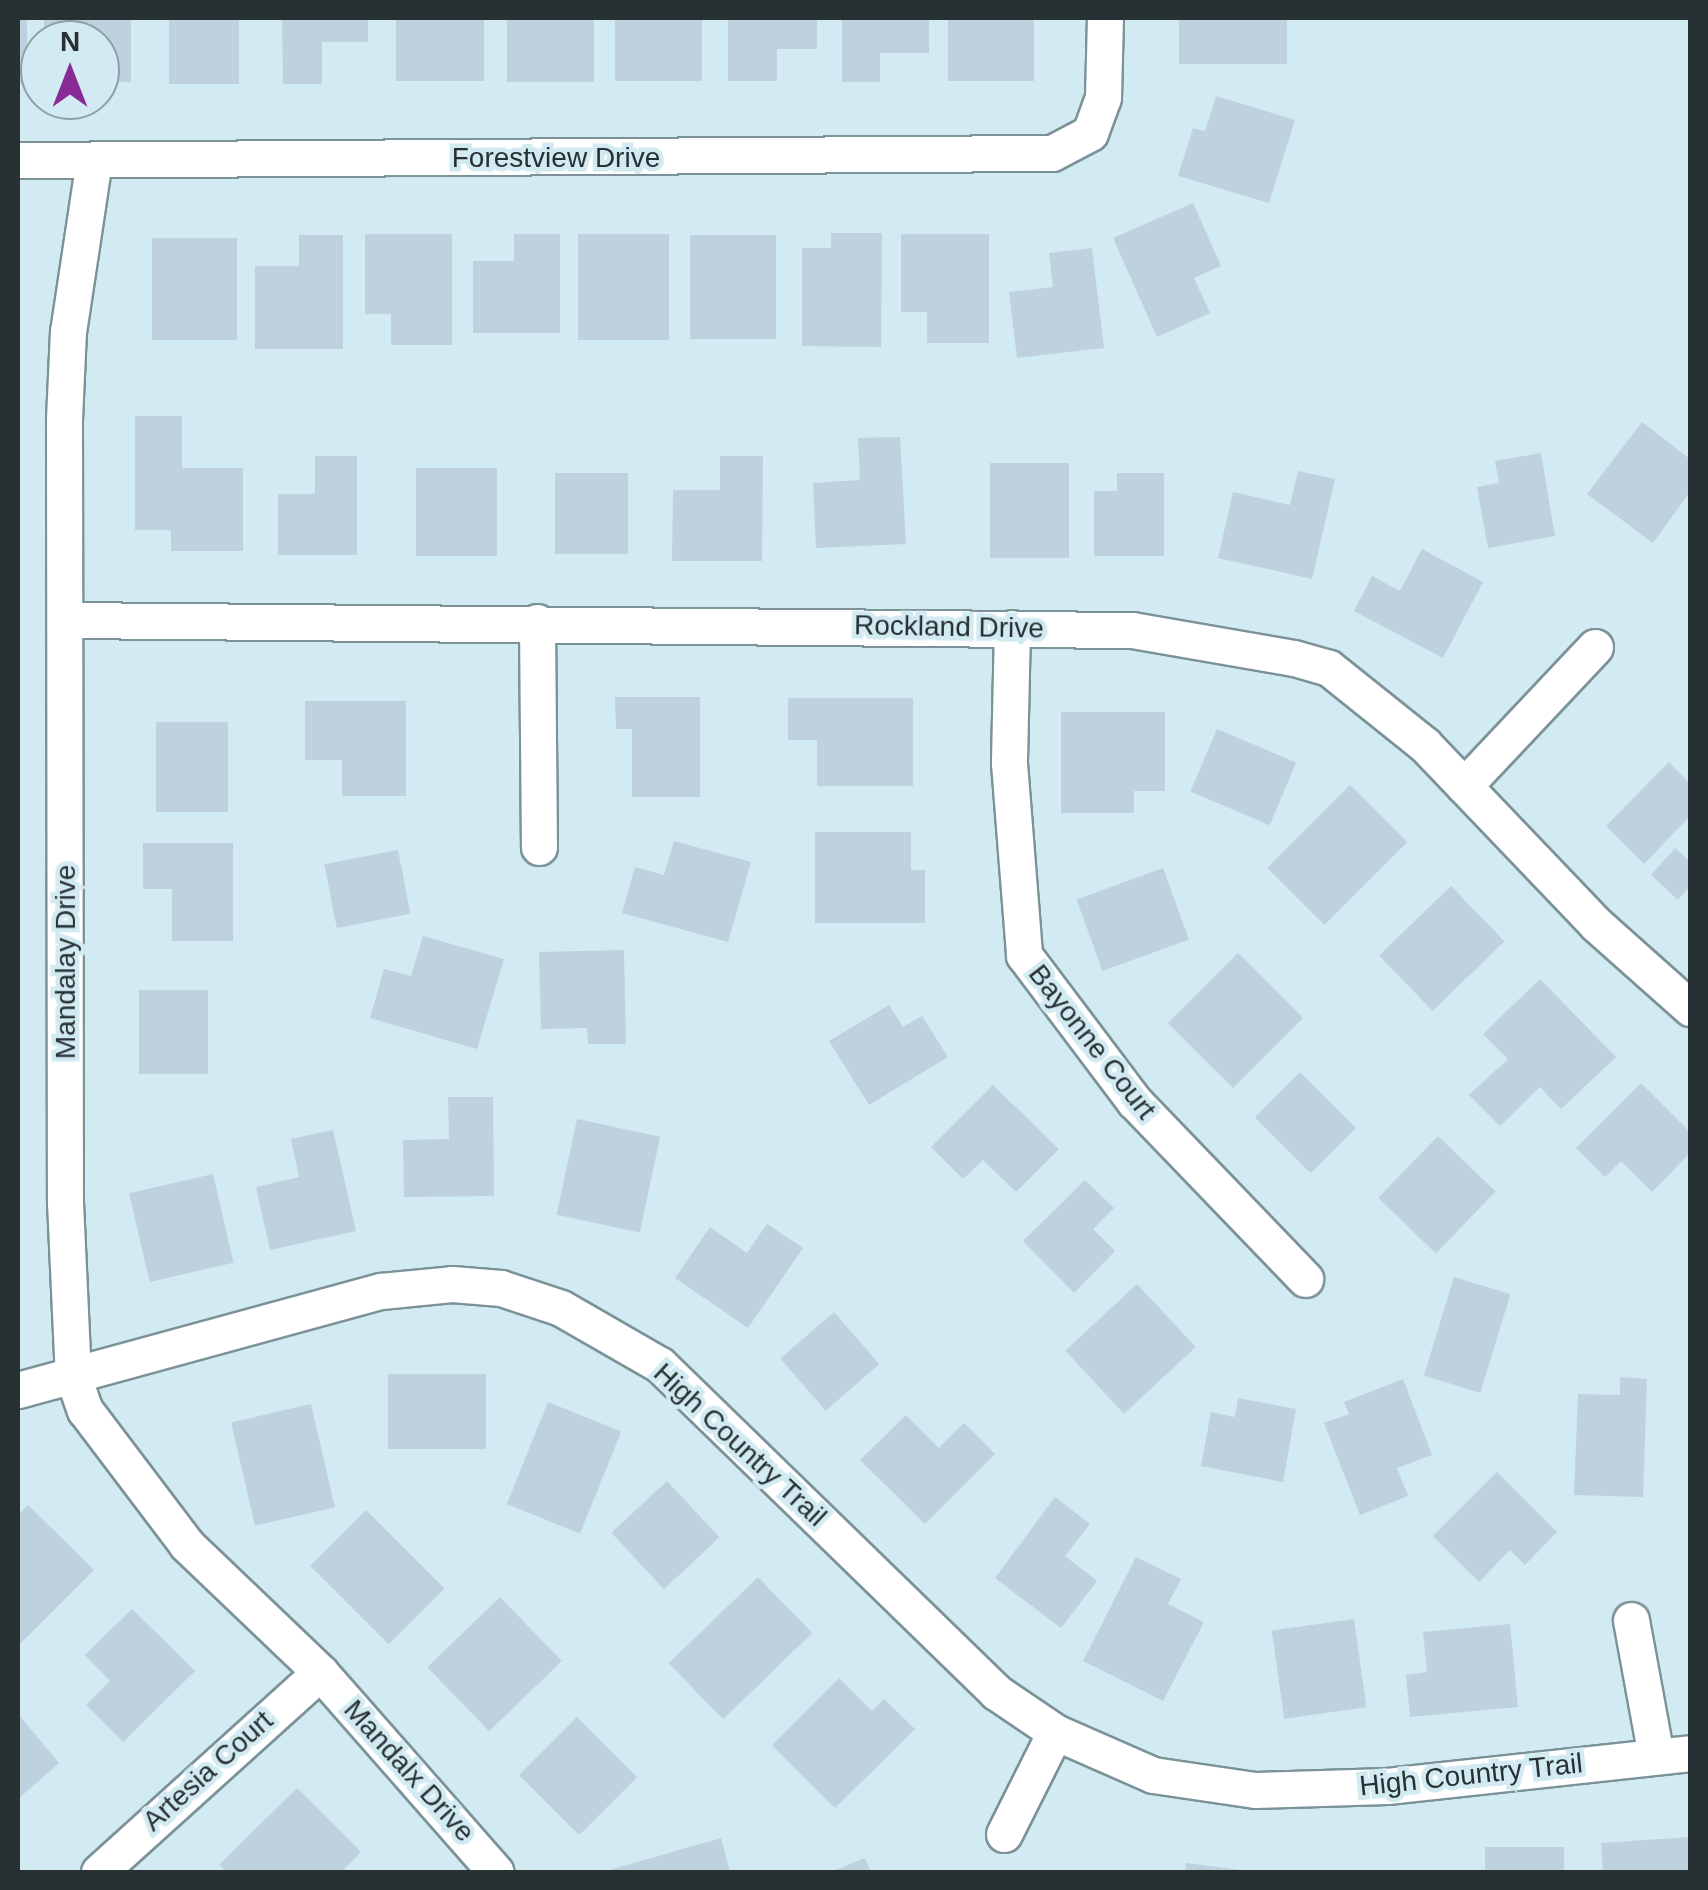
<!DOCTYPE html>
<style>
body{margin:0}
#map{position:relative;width:1708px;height:1890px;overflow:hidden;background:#d2eaf1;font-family:Helvetica,sans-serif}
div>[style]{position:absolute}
.building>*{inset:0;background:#bfd1df;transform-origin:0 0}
.roads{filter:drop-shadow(2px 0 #7c9299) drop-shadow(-2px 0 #7c9299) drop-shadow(0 2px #7c9299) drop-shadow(0 -2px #7c9299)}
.minor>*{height:35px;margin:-17.5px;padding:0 17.5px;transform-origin:17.5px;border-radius:17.5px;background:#fff}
span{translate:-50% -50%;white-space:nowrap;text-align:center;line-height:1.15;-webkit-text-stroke:9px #d2eaf1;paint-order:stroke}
.street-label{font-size:28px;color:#273033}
.frame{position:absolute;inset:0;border:20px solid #273033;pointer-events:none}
.north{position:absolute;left:20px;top:20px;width:100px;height:100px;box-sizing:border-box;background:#d2eaf1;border:2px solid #8ea0a5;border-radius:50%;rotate:0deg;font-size:28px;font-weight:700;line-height:40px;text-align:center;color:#273033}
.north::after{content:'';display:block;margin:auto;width:35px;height:45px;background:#882b96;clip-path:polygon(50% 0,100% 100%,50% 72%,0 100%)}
</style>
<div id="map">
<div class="building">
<i style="left:18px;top:18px;width:9px;height:66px"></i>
<i style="clip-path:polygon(44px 18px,131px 18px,131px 82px,100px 82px,100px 40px,44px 40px)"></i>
<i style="left:169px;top:18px;width:70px;height:66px"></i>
<i style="clip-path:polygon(282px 18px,368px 18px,368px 42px,322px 42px,322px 84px,283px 84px)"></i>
<i style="left:396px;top:18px;width:88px;height:63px"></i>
<i style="left:507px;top:18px;width:87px;height:64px"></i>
<i style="left:615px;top:18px;width:87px;height:63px"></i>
<i style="clip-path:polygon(728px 18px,817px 18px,817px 49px,777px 49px,777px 81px,728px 81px)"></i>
<i style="clip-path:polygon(842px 18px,929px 18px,929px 53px,880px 53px,880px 82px,842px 82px)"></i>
<i style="left:948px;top:18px;width:86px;height:63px"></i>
<i style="left:1287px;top:18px;width:46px;height:108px;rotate:90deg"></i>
<i style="clip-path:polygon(1216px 96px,1295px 120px,1269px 203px,1178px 176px,1193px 128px,1205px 131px)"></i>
<i style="clip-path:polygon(1193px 203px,1221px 266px,1194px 278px,1210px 313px,1157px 337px,1113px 238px)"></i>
<i style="clip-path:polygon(831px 233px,882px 233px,881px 347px,802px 346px,802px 248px,831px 248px)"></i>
<i style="clip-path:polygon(365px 234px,452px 234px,452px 345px,391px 345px,391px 314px,365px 314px)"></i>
<i style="clip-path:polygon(514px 234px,560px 234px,560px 333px,473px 333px,473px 261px,514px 261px)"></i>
<i style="left:578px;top:234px;width:91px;height:106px"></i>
<i style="clip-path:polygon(901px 234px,989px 234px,989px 343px,927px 343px,927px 312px,901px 312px)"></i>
<i style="clip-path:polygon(299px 235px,343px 235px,343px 349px,255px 349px,255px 266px,299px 266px)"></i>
<i style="left:690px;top:235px;width:86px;height:104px"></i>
<i style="left:152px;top:238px;width:85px;height:102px"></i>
<i style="clip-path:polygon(1092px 248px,1104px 348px,1017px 358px,1009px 292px,1053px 287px,1049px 253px)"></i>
<i style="clip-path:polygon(135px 416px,182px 416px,182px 468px,243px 468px,243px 551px,171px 551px,171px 530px,135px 530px)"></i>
<i style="clip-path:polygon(1642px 422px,1690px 459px,1690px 492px,1653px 543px,1587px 494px)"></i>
<i style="clip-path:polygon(900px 437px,906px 544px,816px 548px,813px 483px,860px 480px,858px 438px)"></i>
<i style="clip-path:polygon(1541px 453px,1555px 536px,1488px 548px,1477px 487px,1499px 483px,1495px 461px)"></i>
<i style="clip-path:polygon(315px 456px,357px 456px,357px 555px,278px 555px,278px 494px,315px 494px)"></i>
<i style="clip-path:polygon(720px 456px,763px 456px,762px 561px,672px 561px,673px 490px,720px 490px)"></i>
<i style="left:990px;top:463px;width:79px;height:95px"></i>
<i style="left:416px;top:468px;width:81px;height:88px"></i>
<i style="clip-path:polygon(1298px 471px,1335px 479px,1312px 579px,1218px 558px,1233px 492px,1290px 505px)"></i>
<i style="left:555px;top:473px;width:73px;height:81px"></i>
<i style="clip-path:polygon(1117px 473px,1164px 473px,1164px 556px,1094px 556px,1094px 491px,1117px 491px)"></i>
<i style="clip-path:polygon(1422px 549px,1483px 582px,1443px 658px,1354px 611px,1372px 576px,1400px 591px)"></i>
<i style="clip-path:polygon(615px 697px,700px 697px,700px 797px,632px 797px,632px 729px,616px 729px)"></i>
<i style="clip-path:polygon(788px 698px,913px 698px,913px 786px,817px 786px,817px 740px,788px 740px)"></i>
<i style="clip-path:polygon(305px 701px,406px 701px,406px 796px,342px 796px,342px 760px,305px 760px)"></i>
<i style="clip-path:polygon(1061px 712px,1165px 712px,1165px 791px,1134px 791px,1134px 813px,1061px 813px)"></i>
<i style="left:156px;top:722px;width:72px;height:90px"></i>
<i style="left:1217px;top:729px;width:86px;height:68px;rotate:23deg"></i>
<i style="clip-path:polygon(1669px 762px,1690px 784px,1690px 816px,1644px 864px,1606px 826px)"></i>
<i style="left:1350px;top:785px;width:81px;height:117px;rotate:45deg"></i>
<i style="clip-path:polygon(815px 832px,911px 832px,911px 870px,925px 870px,925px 923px,815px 923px)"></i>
<i style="clip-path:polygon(674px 841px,751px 862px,728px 942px,622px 913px,635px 867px,664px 875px)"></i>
<i style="clip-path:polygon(143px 843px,233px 843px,233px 941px,172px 941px,172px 889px,143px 889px)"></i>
<i style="clip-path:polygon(1675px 848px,1690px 862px,1690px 886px,1678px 900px,1651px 875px)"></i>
<i style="left:398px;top:850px;width:65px;height:75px;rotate:79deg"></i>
<i style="left:1163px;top:868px;width:76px;height:92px;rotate:70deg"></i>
<i style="left:1451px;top:886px;width:77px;height:100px;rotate:46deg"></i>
<i style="clip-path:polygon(423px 936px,504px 959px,477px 1049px,370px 1018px,384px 969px,411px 976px)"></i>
<i style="clip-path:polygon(624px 950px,626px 1044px,588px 1044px,587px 1028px,541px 1029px,539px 952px)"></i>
<i style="left:1238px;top:953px;width:92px;height:99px;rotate:45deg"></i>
<i style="clip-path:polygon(1540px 979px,1616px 1057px,1561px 1109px,1540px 1087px,1500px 1126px,1469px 1095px,1508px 1059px,1483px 1034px)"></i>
<i style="left:139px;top:990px;width:69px;height:84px"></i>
<i style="clip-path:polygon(889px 1005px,903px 1027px,922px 1016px,948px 1057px,869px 1105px,829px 1041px)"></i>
<i style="left:1300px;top:1072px;width:79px;height:64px;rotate:45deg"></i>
<i style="clip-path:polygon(1641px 1083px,1690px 1132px,1690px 1153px,1652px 1192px,1621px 1161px,1605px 1177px,1576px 1148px)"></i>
<i style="clip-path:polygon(993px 1085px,1059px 1149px,1016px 1192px,983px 1160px,963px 1179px,931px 1147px)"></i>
<i style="clip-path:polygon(448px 1097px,493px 1097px,494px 1196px,404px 1197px,403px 1140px,449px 1139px)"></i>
<i style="left:577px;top:1119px;width:85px;height:98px;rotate:12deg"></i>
<i style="clip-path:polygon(333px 1130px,356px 1231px,270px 1250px,256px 1187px,299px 1177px,291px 1139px)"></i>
<i style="left:1438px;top:1136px;width:80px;height:86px;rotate:44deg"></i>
<i style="left:213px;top:1174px;width:91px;height:86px;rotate:77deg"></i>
<i style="clip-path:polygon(1085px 1180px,1114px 1208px,1093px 1229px,1115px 1251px,1074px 1293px,1023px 1241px)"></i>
<i style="clip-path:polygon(767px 1224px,803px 1248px,748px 1328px,675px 1278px,710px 1227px,747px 1253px)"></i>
<i style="left:1454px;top:1277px;width:59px;height:103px;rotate:17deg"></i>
<i style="left:1137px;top:1284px;width:86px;height:98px;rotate:47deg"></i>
<i style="left:834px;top:1312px;width:69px;height:71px;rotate:49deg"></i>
<i style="left:388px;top:1374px;width:98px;height:75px"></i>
<i style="clip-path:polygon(1620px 1377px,1647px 1379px,1643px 1497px,1574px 1495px,1578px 1394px,1620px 1395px)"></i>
<i style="clip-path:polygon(1403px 1379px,1432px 1455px,1397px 1468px,1408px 1496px,1360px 1515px,1324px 1423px,1349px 1414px,1344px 1402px)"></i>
<i style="clip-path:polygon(1238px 1398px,1296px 1409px,1283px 1482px,1201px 1466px,1211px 1412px,1235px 1417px)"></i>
<i style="left:548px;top:1402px;width:79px;height:110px;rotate:22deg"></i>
<i style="left:311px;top:1404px;width:106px;height:82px;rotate:77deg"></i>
<i style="clip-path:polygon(906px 1415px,939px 1448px,964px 1423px,995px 1454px,925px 1524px,860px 1460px)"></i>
<i style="clip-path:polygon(1497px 1472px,1557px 1532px,1525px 1565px,1510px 1550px,1479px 1582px,1433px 1536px)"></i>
<i style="left:667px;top:1481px;width:77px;height:76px;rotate:47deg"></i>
<i style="clip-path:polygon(1055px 1497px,1090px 1524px,1065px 1556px,1097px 1581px,1061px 1628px,995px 1578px)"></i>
<i style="clip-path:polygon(28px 1505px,94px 1570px,18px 1646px,18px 1516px)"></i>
<i style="left:366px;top:1510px;width:111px;height:79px;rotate:45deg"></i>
<i style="clip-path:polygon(1136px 1557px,1181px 1579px,1168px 1604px,1204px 1622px,1163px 1701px,1083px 1661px)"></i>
<i style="left:758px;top:1577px;width:78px;height:124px;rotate:46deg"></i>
<i style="left:500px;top:1597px;width:89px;height:101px;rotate:46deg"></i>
<i style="clip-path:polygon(132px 1609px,195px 1671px,123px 1742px,86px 1705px,110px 1681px,85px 1655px)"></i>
<i style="left:1354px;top:1619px;width:89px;height:83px;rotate:82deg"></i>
<i style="clip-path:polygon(1510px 1624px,1518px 1707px,1410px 1717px,1406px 1675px,1427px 1672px,1423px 1632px)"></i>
<i style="clip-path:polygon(839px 1678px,872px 1711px,884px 1699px,915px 1729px,835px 1808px,772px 1745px)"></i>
<i style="clip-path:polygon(18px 1714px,59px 1763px,18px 1799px)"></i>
<i style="left:577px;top:1717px;width:85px;height:82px;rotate:45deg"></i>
<i style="clip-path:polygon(297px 1788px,361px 1852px,341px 1872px,227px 1872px,219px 1865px)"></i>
<i style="clip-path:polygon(1690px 1837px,1690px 1872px,1603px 1872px,1601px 1843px)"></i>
<i style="clip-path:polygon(721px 1838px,730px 1872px,606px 1872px,606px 1871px)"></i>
<i style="left:1485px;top:1847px;width:79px;height:25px"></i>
<i style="clip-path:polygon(865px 1858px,871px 1872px,831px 1872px)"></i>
<i style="clip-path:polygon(1186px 1863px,1240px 1870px,1240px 1872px,1185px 1872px)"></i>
</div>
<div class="roads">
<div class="minor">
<i style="left:18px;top:160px;width:1034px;rotate:-0.39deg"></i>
<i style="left:1052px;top:153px;width:43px;rotate:-27.8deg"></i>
<i style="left:1090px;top:133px;width:37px;rotate:-70deg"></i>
<i style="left:1103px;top:98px;width:80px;rotate:-88.6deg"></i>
<i style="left:94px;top:160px;width:173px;rotate:98.6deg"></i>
<i style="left:68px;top:331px;width:89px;rotate:92.6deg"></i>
<i style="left:64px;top:420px;width:782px;rotate:89.93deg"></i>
<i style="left:65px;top:1202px;width:174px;rotate:87.4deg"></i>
<i style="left:73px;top:1376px;width:36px;rotate:71deg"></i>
<i style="left:85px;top:1410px;width:169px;rotate:52.9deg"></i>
<i style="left:187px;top:1545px;width:184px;rotate:43.7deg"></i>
<i style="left:320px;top:1672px;width:266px;rotate:48.7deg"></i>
<i style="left:67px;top:620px;width:1065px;rotate:0.54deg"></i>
<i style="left:1132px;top:630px;width:164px;rotate:9.8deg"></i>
<i style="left:1294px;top:658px;width:36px;rotate:16deg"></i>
<i style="left:1329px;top:668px;width:122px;rotate:38.7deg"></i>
<i style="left:1424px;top:744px;width:250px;rotate:46.3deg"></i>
<i style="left:1597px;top:925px;width:125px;rotate:41.7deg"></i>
<i style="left:537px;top:622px;width:225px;rotate:89.5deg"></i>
<i style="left:1012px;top:628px;width:135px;rotate:91.3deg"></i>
<i style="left:1009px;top:763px;width:193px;rotate:85.5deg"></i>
<i style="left:1024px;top:955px;width:183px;rotate:53deg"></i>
<i style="left:1134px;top:1101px;width:247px;rotate:46.1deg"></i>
<i style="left:1464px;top:786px;width:191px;rotate:-46.7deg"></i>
<i style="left:18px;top:1390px;width:376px;rotate:-15.3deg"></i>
<i style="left:381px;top:1291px;width:71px;rotate:-5.6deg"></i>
<i style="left:452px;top:1284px;width:49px;rotate:4.7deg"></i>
<i style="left:501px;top:1288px;width:63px;rotate:18.4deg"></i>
<i style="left:561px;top:1308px;width:114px;rotate:29.9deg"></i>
<i style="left:660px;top:1365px;width:469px;rotate:44.2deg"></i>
<i style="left:996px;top:1692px;width:71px;rotate:34.1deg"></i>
<i style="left:1055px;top:1732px;width:107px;rotate:23.7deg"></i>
<i style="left:1153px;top:1775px;width:103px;rotate:8.4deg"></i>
<i style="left:1255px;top:1790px;width:132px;rotate:-1.7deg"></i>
<i style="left:1387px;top:1786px;width:305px;rotate:-6.2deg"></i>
<i style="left:1631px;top:1620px;width:138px;rotate:79.6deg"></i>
<i style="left:1004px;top:1834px;width:114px;rotate:-63.4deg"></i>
<i style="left:99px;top:1872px;width:298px;rotate:-42.1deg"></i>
</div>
</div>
<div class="street-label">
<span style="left:556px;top:158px">Forestview Drive</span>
<span style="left:949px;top:627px;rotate:1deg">Rockland Drive</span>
<span style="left:66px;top:962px;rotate:-90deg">Mandalay Drive</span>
<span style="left:1092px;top:1042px;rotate:52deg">Bayonne Court</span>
<span style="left:740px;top:1445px;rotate:43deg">High Country Trail</span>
<span style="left:208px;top:1771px;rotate:-42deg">Artesia Court</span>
<span style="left:409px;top:1771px;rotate:48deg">Mandalx Drive</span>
<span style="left:1471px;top:1775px;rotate:-6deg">High Country Trail</span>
</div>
<div class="frame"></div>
<div class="north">N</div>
</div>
